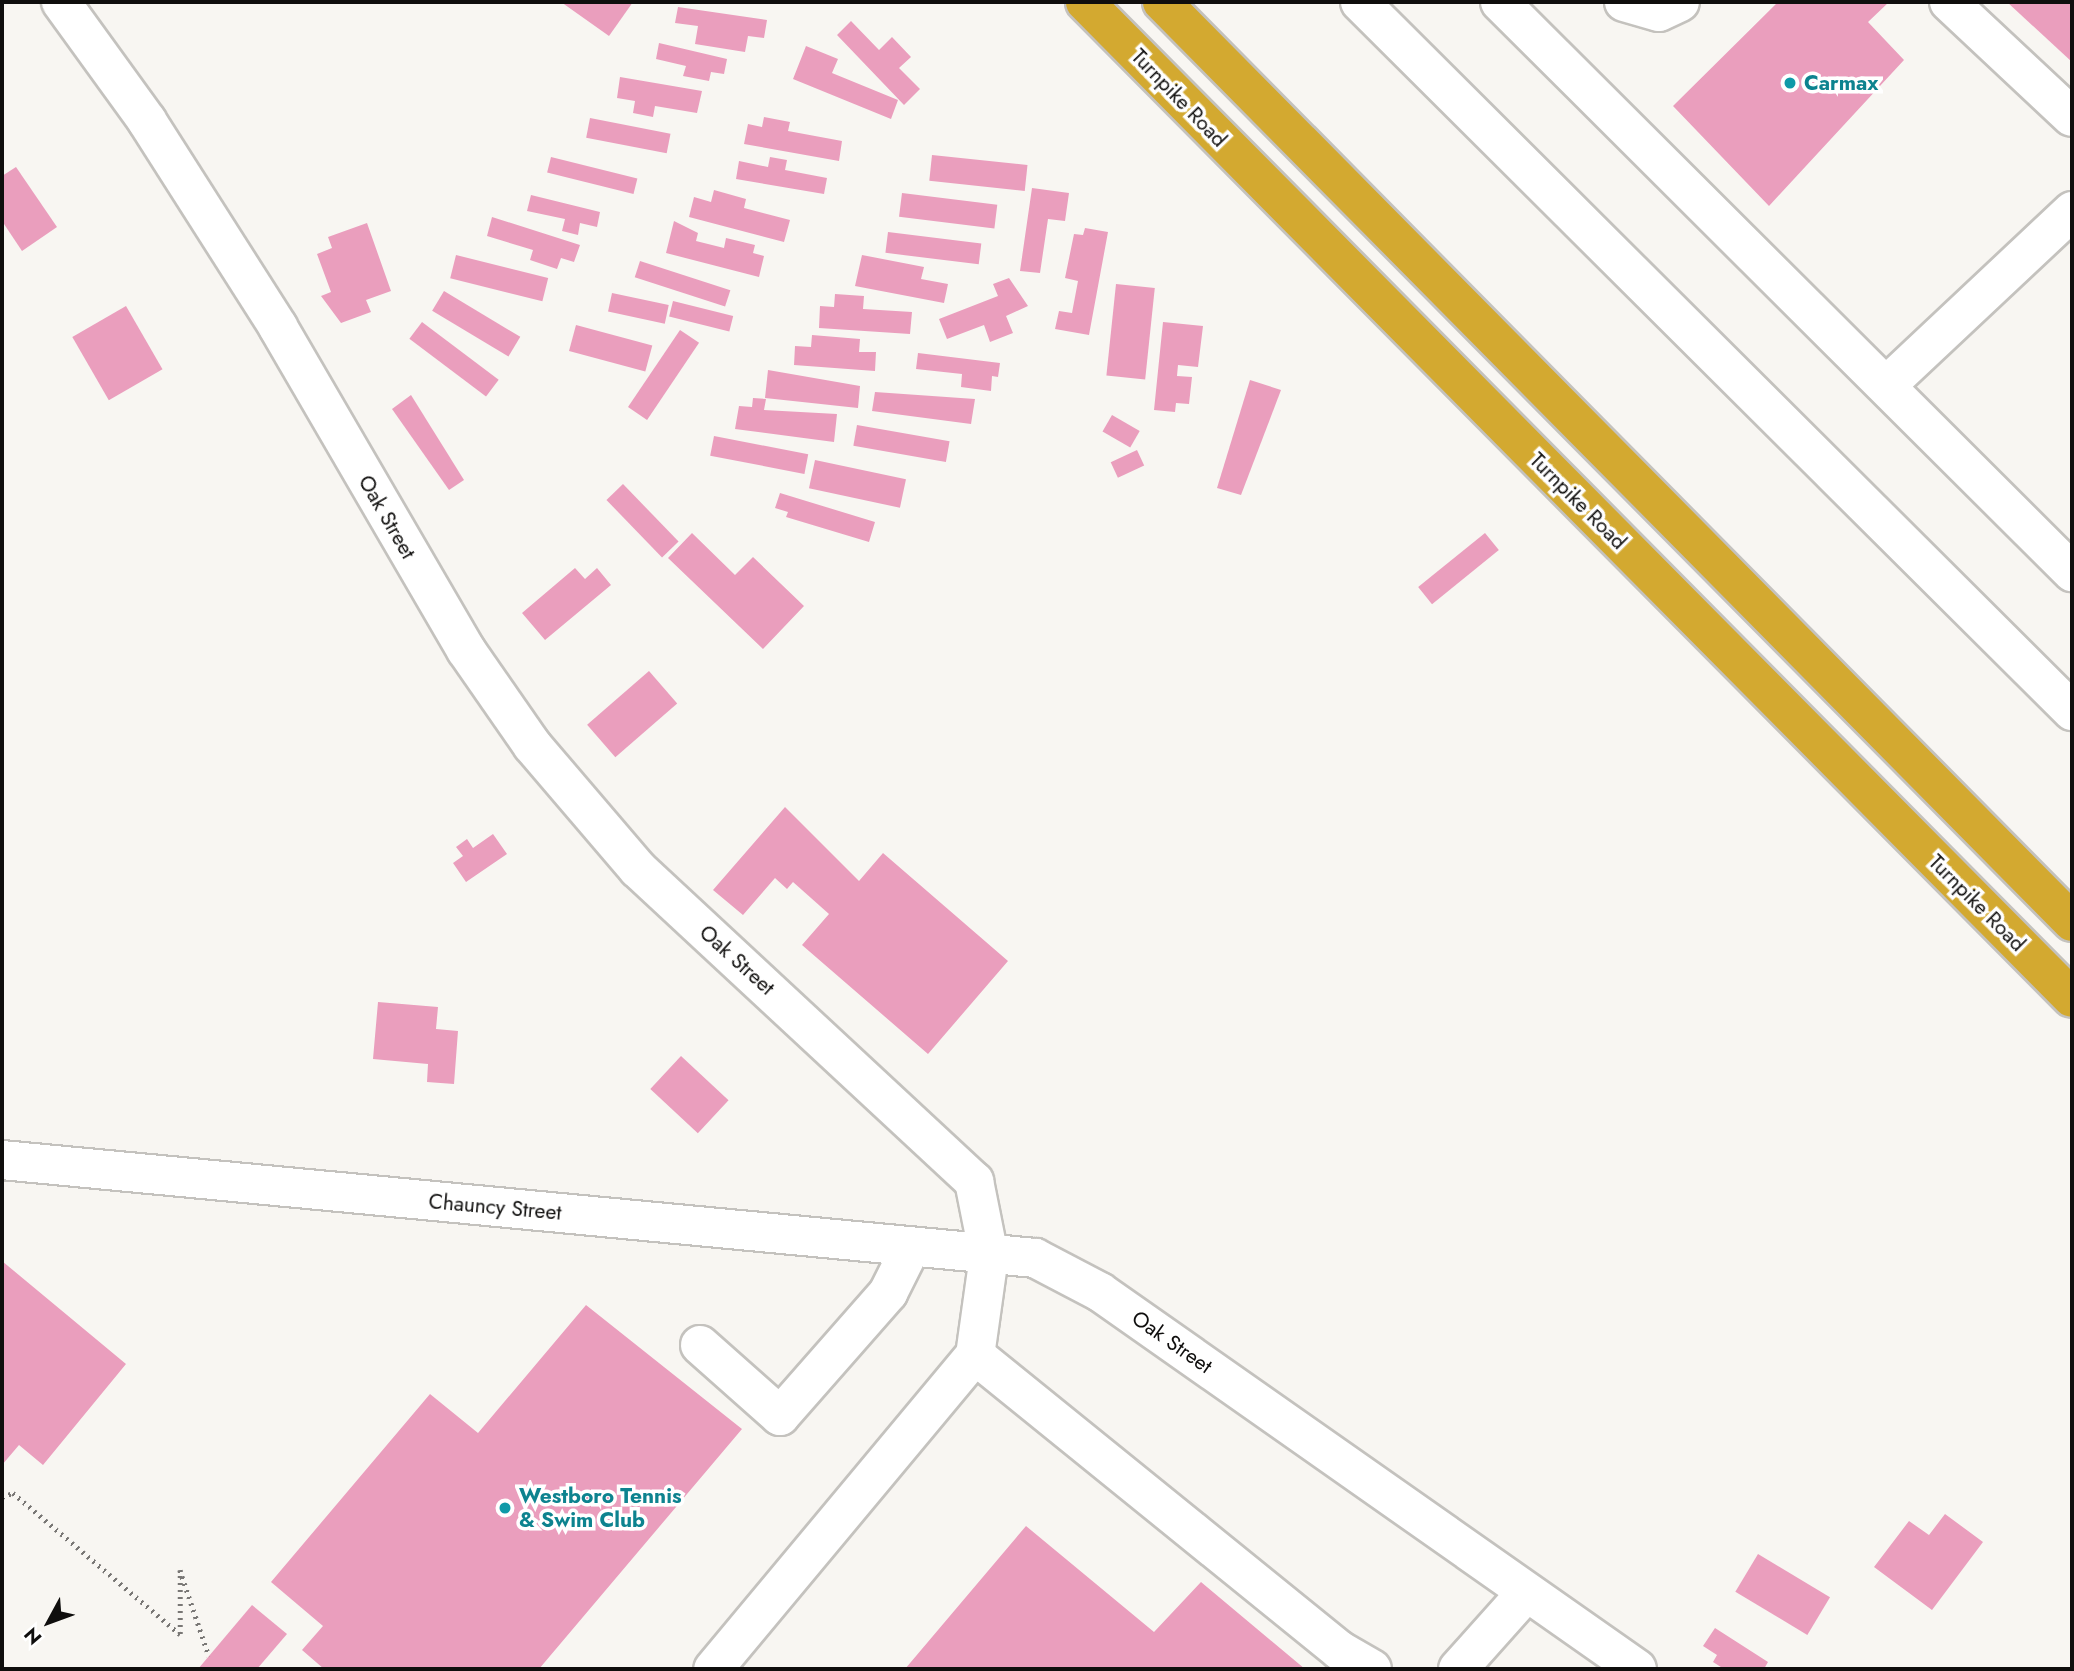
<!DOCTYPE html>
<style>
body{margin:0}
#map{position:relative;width:2074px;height:1671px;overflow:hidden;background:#f8f6f2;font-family:Jost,sans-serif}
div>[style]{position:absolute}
.building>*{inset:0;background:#ea9ebd;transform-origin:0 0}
.path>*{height:4.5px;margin-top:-2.25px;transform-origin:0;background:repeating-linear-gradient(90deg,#797775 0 2px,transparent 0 7px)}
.roads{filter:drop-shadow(2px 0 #c4c2be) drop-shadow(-2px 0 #c4c2be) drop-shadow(0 2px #c4c2be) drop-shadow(0 -2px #c4c2be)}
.minor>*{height:38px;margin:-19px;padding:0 19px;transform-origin:19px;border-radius:19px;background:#fff}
.highway>*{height:38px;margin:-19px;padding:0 19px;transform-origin:19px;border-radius:19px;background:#d3a930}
.dots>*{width:19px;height:19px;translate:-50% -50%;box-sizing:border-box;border:4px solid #fff;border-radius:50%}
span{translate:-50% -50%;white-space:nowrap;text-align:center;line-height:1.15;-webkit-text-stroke:7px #fff;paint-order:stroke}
.culture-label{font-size:21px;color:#0d838f;font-weight:700}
.left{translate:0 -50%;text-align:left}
.street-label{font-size:21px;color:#0f0e0d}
.frame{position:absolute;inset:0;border:4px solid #0f0e0d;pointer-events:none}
.north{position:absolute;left:14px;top:1587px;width:70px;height:70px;-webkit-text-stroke:5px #fff;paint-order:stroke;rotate:229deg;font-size:19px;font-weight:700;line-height:28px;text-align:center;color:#0f0e0d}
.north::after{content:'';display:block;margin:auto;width:24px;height:32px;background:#0f0e0d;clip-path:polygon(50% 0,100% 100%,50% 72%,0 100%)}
</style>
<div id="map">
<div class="building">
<i style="clip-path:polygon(561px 2px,633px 2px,609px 36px)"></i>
<i style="clip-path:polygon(1778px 2px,1889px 2px,1868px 22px,1904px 60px,1769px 206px,1673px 106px)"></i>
<i style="clip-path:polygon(2007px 2px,2072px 2px,2072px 62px)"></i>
<i style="clip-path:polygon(678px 7px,767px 20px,764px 38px,748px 36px,745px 52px,695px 44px,698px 26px,675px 23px)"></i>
<i style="clip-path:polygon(851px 21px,879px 50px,892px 37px,911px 57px,899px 68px,920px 89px,904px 105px,837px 35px)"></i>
<i style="clip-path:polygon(659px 43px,727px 59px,724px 74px,711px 72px,709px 81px,683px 76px,686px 66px,656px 59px)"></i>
<i style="clip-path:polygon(806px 46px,838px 59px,832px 73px,898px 100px,891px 119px,793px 79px)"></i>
<i style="clip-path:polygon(620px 77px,702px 91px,697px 113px,655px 106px,653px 117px,633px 113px,635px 101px,617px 98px)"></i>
<i style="clip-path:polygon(764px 117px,790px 122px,788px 131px,842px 141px,839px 161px,744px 144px,748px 124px,762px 127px)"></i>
<i style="left:590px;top:118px;width:82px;height:20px;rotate:11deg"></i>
<i style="left:932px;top:155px;width:96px;height:26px;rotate:6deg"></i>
<i style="left:551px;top:157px;width:89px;height:16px;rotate:14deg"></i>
<i style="clip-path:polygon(770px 157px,787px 160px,785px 170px,827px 178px,824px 194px,736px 179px,739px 161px,768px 167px)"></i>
<i style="clip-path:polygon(16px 167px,57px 227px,22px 251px,2px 221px,2px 176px)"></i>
<i style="clip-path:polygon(1032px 188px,1069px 193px,1065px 221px,1048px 219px,1040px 273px,1020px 271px)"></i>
<i style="clip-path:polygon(714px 190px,746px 199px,744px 208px,790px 220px,784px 242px,689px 217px,694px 197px,711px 202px)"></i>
<i style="left:902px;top:193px;width:96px;height:24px;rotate:7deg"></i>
<i style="clip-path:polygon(531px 195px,600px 212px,597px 227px,580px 223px,578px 235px,562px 231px,565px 219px,527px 211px)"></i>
<i style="clip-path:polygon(492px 217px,580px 245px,574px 262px,561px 258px,557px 269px,530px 260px,533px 250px,487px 236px)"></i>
<i style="clip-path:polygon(674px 221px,698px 233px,696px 241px,724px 248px,726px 238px,755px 245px,753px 253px,764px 256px,759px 277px,666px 253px)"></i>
<i style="clip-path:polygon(367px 223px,391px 291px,366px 300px,371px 312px,341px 323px,321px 296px,331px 292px,317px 254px,332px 248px,328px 237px)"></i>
<i style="clip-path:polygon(1085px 228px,1108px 232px,1089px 335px,1055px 329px,1059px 311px,1072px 313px,1078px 281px,1065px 278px,1074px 234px,1083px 235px)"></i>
<i style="left:888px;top:232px;width:94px;height:21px;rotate:7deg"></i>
<i style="left:456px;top:255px;width:95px;height:24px;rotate:14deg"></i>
<i style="clip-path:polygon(862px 255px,924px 267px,921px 279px,948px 284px,944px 303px,855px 286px)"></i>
<i style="left:640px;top:261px;width:95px;height:17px;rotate:18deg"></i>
<i style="clip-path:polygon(1009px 278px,1028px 306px,1006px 316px,1013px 333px,990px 342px,984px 325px,947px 339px,939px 319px,998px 296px,993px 284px)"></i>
<i style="left:1116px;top:284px;width:39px;height:92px;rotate:6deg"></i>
<i style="left:444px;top:291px;width:89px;height:23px;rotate:31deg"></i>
<i style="left:612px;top:293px;width:58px;height:19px;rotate:12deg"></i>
<i style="clip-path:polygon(835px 294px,864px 296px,863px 309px,912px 312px,910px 334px,819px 328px,820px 306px,834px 307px)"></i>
<i style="left:673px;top:301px;width:62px;height:16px;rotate:14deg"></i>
<i style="left:126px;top:306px;width:73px;height:62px;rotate:60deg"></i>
<i style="left:422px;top:322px;width:96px;height:21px;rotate:37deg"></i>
<i style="clip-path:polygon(1163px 322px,1203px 326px,1198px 367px,1178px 365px,1177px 376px,1192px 377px,1189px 404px,1176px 403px,1175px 412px,1154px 410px)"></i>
<i style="left:576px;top:325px;width:79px;height:27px;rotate:15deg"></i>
<i style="left:680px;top:330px;width:23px;height:93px;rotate:34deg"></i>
<i style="clip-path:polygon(812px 335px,860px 339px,859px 352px,876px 352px,875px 371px,794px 365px,795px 346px,811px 347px)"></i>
<i style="clip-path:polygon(918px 353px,1000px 363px,998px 377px,992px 376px,991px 391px,961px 387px,962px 374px,916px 369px)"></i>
<i style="clip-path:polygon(768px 370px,860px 386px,858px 408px,765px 398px)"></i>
<i style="clip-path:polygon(1250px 380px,1281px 390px,1241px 495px,1217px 488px)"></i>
<i style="clip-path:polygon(875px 392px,975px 399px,971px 424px,872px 411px)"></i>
<i style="clip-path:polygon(411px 395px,464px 480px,449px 490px,392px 409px)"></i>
<i style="clip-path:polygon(753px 398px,766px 399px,764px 410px,837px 414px,834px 442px,735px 429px,739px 406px,752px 407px)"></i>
<i style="left:1112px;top:415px;width:32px;height:19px;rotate:30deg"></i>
<i style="left:857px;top:425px;width:94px;height:21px;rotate:10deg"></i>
<i style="left:714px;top:436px;width:96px;height:20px;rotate:11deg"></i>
<i style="left:1137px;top:450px;width:17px;height:29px;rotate:65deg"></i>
<i style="left:815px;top:460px;width:93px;height:29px;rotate:12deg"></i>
<i style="left:623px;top:484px;width:80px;height:23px;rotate:46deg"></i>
<i style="clip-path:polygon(780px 493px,875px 522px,869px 542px,786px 517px,788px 512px,775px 508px)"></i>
<i style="clip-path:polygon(692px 533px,735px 575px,753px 557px,804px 606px,763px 649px,668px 558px)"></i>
<i style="left:1485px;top:533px;width:22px;height:86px;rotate:51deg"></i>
<i style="clip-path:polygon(575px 568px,585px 579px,597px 568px,611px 585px,545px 640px,522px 613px)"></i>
<i style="left:649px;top:671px;width:43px;height:82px;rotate:49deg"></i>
<i style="clip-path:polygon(785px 807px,859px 881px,883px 853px,1008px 961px,928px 1054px,802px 945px,829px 914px,793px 882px,787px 889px,775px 878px,743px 915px,713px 890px)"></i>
<i style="clip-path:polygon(493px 834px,507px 854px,466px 882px,453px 863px,463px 856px,456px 847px,467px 839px,473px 848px)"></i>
<i style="clip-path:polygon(378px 1002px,438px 1007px,436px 1029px,458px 1031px,454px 1084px,427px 1082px,428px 1064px,373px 1059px)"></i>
<i style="left:681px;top:1056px;width:65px;height:45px;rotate:43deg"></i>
<i style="clip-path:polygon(2px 1261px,126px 1364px,43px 1465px,19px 1445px,2px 1465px)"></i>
<i style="clip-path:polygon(586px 1305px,742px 1429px,539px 1669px,324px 1669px,302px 1650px,323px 1626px,271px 1582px,430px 1394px,478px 1433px)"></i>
<i style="clip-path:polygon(1945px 1514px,1983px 1542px,1932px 1610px,1874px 1567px,1909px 1521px,1929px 1535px)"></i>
<i style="clip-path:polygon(1026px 1526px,1154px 1632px,1201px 1582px,1305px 1669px,905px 1669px)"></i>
<i style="left:1758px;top:1554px;width:84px;height:44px;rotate:31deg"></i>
<i style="clip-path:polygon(252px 1605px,287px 1634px,257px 1669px,198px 1669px)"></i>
<i style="clip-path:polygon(1715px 1628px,1768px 1662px,1764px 1669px,1724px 1669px,1713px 1662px,1717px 1655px,1703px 1646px)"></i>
</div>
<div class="path">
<i style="left:2px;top:1497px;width:12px;rotate:-20deg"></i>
<i style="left:13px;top:1493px;width:219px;rotate:40.2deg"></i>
<i style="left:180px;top:1634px;width:64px;rotate:-90deg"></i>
<i style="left:180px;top:1570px;width:91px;rotate:71.4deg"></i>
</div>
<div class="roads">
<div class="minor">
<i style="left:61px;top:2px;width:147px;rotate:54.1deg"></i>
<i style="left:147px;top:121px;width:244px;rotate:57.5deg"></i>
<i style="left:278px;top:327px;width:374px;rotate:59.8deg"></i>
<i style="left:466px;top:650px;width:116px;rotate:55.2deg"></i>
<i style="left:532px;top:745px;width:163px;rotate:49.5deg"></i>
<i style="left:638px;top:869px;width:459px;rotate:42.9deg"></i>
<i style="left:974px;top:1181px;width:76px;rotate:78.7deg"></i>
<i style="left:989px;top:1256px;width:100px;rotate:98deg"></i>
<i style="left:975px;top:1355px;width:409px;rotate:129.8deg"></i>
<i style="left:1360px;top:2px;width:1005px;rotate:44.88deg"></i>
<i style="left:1500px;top:2px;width:808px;rotate:44.9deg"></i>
<i style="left:1624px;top:2px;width:36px;rotate:16deg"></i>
<i style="left:1659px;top:12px;width:23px;rotate:-25deg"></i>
<i style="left:1949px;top:2px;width:168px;rotate:43.1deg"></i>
<i style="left:1887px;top:385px;width:254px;rotate:-43.2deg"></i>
<i style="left:2px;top:1160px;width:1038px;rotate:5.42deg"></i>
<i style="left:1035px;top:1258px;width:73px;rotate:27.6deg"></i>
<i style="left:1100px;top:1292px;width:656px;rotate:35.07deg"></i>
<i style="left:700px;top:1345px;width:107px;rotate:41.6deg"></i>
<i style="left:780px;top:1416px;width:164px;rotate:-48.7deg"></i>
<i style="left:888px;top:1293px;width:49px;rotate:-63.4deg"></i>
<i style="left:975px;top:1355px;width:469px;rotate:39deg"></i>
<i style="left:1339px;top:1650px;width:38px;rotate:30deg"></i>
<i style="left:1458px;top:1669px;width:101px;rotate:-48.2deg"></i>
</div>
<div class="highway">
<i style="left:1085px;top:2px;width:1402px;rotate:45.26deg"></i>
<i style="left:1162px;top:2px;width:1294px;rotate:45.31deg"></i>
</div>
</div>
<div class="dots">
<i style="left:1790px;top:83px;background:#0f9aa8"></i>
<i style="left:505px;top:1508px;background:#0f9aa8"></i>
</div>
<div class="culture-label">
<span class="left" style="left:1804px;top:83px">Carmax</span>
<span class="left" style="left:519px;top:1508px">Westboro Tennis<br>&amp; Swim Club</span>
</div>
<div class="street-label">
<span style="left:1179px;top:98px;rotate:46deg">Turnpike Road</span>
<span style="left:1578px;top:501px;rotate:45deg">Turnpike Road</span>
<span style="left:387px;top:517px;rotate:60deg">Oak Street</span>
<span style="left:1977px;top:903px;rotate:45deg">Turnpike Road</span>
<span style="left:737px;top:960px;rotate:42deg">Oak Street</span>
<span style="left:495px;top:1207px;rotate:5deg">Chauncy Street</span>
<span style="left:1172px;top:1342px;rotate:35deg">Oak Street</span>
</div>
<div class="frame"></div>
<div class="north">N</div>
</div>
